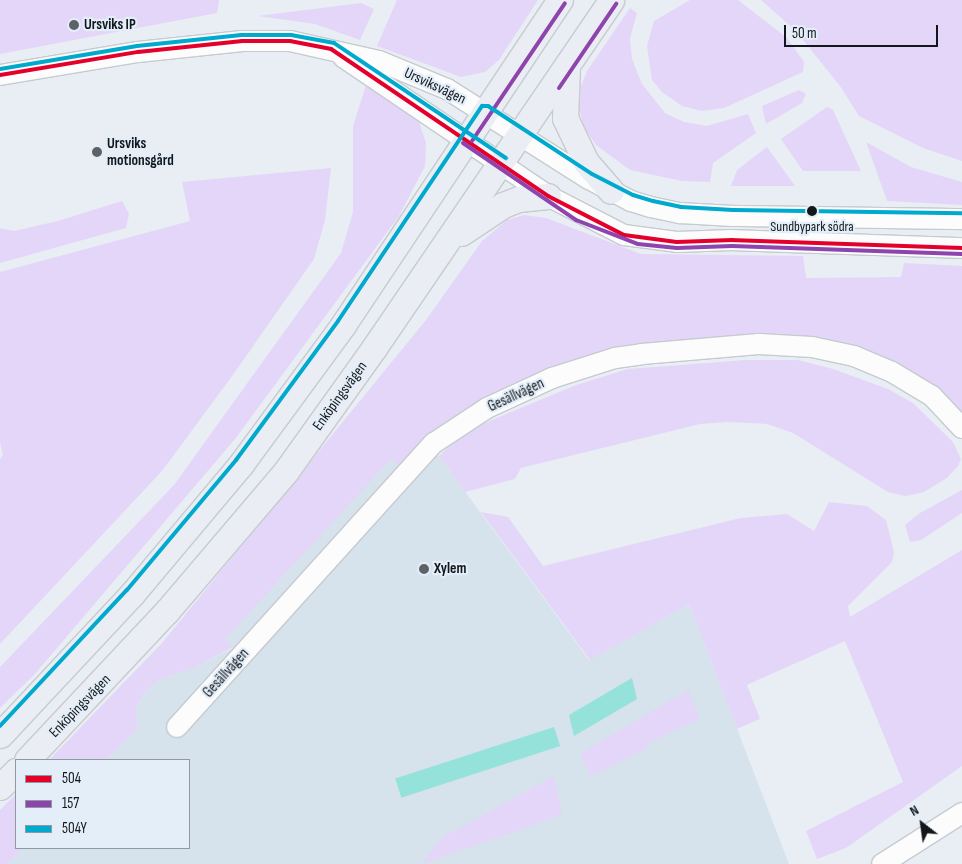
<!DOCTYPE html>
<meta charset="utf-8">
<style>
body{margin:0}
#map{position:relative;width:962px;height:864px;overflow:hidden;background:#e8eef4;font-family:"Sofia Sans Condensed",sans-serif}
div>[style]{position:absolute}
.built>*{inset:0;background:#d6e2ec}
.green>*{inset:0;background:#e4d6f8}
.water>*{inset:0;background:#94e2d9;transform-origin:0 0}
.roads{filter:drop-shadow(1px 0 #c6cbcf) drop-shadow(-1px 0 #c6cbcf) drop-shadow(0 1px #c6cbcf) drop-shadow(0 -1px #c6cbcf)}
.minor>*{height:20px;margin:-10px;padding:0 10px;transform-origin:10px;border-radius:10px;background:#fcfcfd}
.major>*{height:25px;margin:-12.5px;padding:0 12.5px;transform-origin:12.5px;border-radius:12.5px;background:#ebedf4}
.bus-1>*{height:4px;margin:-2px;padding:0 2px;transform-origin:2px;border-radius:2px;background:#e4002b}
.bus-2>*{height:4px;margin:-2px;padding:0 2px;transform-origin:2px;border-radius:2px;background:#8e44ad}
.bus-3>*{height:4px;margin:-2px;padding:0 2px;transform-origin:2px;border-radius:2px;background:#00a9ce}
.dots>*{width:14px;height:14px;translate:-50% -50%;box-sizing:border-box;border:2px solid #e3eef9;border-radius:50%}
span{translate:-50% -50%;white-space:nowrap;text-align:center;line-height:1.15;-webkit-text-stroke:4.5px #e3eef9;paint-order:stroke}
.bus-label{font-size:14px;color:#13171b}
.poi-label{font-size:15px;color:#13171b;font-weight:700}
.left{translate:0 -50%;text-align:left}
.street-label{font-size:15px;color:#13171b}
.legend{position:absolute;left:15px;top:759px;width:175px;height:90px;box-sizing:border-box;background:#e3eef9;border:1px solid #9098a0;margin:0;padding:6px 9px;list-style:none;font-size:15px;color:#13171b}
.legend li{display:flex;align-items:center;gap:10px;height:25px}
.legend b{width:25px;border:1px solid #9098a0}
.north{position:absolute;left:897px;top:799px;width:50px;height:50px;-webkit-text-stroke:4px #e3eef9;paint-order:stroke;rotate:330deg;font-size:14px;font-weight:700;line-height:20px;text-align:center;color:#13171b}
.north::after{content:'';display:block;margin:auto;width:18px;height:22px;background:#13171b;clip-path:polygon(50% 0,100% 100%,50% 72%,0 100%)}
.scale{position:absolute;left:784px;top:25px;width:154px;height:22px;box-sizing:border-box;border:2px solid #13171b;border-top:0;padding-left:6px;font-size:15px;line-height:18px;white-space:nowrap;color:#13171b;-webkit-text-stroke:4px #e3eef9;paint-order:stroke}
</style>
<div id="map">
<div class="built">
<i style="clip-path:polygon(427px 440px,589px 660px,689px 604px,789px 864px,8px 864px,23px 848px,189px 848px,189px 760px,106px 760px,138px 728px,136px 707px,146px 691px,160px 679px,194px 668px,233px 648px,224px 639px,391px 458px,402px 469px)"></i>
</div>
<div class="green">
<i style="clip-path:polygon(0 0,219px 0,217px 13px,0 54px)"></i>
<i style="clip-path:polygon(397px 0,538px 0,499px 60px,485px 72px,461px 77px,377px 46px)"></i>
<i style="clip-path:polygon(690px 0,738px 0,787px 38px,804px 62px,803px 72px,724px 108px,702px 111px,682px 106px,662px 92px,652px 80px,647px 46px,654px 21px)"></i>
<i style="clip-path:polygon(761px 0,962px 0,962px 161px,923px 148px,859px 116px,840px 86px,795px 30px)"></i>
<i style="clip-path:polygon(361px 3px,374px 9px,360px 40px,315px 24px,258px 16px)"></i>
<i style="clip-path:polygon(630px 8px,637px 13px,630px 38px,632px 59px,642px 84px,665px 113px,684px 122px,707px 126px,748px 114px,756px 133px,713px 163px,710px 182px,682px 181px,630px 170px,596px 145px,583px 126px,577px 97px,587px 71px)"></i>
<i style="clip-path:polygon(367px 82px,419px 122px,426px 143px,425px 166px,399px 216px,235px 439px,34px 675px,0 708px,0 667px,174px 485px,341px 253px,353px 212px,353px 126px)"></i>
<i style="clip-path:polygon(799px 90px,806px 94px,802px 103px,766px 124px,762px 106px)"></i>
<i style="clip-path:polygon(827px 107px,833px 110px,861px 171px,803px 171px,781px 139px)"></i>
<i style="clip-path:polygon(866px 142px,911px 167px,962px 182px,962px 205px,887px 201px)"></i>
<i style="clip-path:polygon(767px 147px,795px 186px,731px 186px,737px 170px)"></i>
<i style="clip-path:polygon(331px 168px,325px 220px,314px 259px,235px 372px,162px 471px,0 644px,0 459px,3px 455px,0 442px,0 272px,190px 221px,182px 182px)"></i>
<i style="clip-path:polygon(122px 201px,129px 214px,126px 228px,0 263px,0 228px,14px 231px,58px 221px)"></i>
<i style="clip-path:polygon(524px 215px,546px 218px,641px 254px,803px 256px,806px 278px,901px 277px,904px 263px,962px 266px,962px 412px,941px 390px,901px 366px,808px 337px,723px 337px,632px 348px,502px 389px,439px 428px,402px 469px,391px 459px,225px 639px,233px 647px,194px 668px,160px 679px,146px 691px,136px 707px,138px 728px,106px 760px,49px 760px,162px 643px,426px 320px,482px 241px,507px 220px)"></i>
<i style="clip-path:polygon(746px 360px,798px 360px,833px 369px,888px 389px,913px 403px,953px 442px,961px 459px,958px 466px,947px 478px,924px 492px,906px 496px,888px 492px,793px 433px,767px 424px,727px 422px,700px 424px,521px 468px,515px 479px,465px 492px,439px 456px,456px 440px,480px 425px,576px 385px,628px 369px)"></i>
<i style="clip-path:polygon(962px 490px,962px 513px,921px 540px,910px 542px,905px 525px,920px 513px)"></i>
<i style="clip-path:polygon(829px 502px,867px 506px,886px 520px,894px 552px,892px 562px,848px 606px,850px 617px,962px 550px,962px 766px,846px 848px,817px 859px,806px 831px,903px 782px,845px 641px,747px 685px,760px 719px,737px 729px,689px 604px,590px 660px,481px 512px,508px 517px,543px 566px,741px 518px,787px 514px,814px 531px)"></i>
<i style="clip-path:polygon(688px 690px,700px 719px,646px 744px,648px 748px,590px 776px,580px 754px)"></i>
<i style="clip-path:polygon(554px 776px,562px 815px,422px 864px,440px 839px)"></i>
<i style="clip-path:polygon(16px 794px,16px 848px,23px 848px,8px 864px,0 864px,0 810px)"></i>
</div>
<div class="water">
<i style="clip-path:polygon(632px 678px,637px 699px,574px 736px,569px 715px)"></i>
<i style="left:554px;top:727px;width:20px;height:167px;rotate:72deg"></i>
</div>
<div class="roads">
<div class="minor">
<i style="left:343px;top:57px;width:248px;rotate:34.1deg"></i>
<i style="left:548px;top:196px;width:85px;rotate:27.2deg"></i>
<i style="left:624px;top:235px;width:53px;rotate:7.5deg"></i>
<i style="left:677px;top:242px;width:55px;rotate:-2.1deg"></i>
<i style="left:732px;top:240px;width:230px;rotate:2deg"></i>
<i style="left:0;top:75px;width:140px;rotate:-9.5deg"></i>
<i style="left:138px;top:52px;width:105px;rotate:-6deg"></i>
<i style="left:242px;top:41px;width:48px"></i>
<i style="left:290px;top:41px;width:91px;rotate:12.7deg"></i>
<i style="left:379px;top:61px;width:74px;rotate:22.4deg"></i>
<i style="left:447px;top:89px;width:168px;rotate:32.4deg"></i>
<i style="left:589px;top:179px;width:47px;rotate:27.6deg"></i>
<i style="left:631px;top:201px;width:21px;rotate:17deg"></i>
<i style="left:651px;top:207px;width:30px;rotate:12deg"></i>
<i style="left:680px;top:213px;width:53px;rotate:3.2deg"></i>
<i style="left:733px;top:216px;width:229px;rotate:0.8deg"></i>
<i style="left:177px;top:727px;width:383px;rotate:-47.9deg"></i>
<i style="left:434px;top:443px;width:64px;rotate:-33.4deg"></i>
<i style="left:487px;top:408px;width:72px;rotate:-24.8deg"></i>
<i style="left:552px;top:378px;width:66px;rotate:-17.6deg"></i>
<i style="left:615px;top:358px;width:27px;rotate:-8deg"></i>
<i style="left:642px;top:354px;width:117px;rotate:-4.9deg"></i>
<i style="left:759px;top:344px;width:53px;rotate:3.2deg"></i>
<i style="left:812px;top:347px;width:43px;rotate:12.1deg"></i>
<i style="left:854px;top:356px;width:41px;rotate:22.8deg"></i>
<i style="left:892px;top:372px;width:47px;rotate:31deg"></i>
<i style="left:932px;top:396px;width:44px;rotate:46.8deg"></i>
<i style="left:882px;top:864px;width:95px;rotate:-32.5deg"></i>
</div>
<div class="major">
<i style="left:567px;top:67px;width:51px;rotate:92.2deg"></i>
<i style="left:565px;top:118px;width:49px;rotate:64.5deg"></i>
<i style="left:586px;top:162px;width:38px;rotate:49deg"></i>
<i style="left:461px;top:233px;width:50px;rotate:-33.7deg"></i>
<i style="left:503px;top:205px;width:17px;rotate:-21deg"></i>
<i style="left:519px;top:199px;width:29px;rotate:-6deg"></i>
<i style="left:0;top:735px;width:193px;rotate:-46.9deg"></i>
<i style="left:132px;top:594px;width:170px;rotate:-50deg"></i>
<i style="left:241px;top:464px;width:172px;rotate:-53.7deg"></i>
<i style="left:343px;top:325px;width:391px;rotate:-56.3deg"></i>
<i style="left:27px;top:760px;width:204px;rotate:-46.8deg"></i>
<i style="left:167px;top:611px;width:184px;rotate:-49.6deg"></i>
<i style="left:286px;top:471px;width:151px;rotate:-54.4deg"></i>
<i style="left:374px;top:348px;width:421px;rotate:-55.7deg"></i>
<i style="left:0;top:787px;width:23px;rotate:-45deg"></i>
</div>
</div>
<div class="bus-1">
<i style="left:0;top:75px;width:140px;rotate:-9.5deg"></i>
<i style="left:138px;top:52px;width:105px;rotate:-6deg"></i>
<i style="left:242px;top:41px;width:48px"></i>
<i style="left:290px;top:41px;width:42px;rotate:11deg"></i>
<i style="left:331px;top:49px;width:262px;rotate:34.1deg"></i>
<i style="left:548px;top:196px;width:85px;rotate:27.2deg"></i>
<i style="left:624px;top:235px;width:53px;rotate:7.5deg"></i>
<i style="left:677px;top:242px;width:55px;rotate:-2.1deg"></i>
<i style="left:732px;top:240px;width:230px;rotate:2deg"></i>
</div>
<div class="bus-2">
<i style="left:559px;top:88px;width:102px;rotate:-55.8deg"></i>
<i style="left:472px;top:141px;width:166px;rotate:-56deg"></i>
<i style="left:463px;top:143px;width:137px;rotate:34.3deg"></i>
<i style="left:576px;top:220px;width:66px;rotate:21.2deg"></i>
<i style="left:638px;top:244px;width:39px;rotate:6deg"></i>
<i style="left:677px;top:248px;width:55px;rotate:-2.1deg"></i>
<i style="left:732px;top:246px;width:230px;rotate:2deg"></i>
</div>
<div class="bus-3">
<i style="left:0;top:69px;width:139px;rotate:-9.5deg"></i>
<i style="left:137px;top:46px;width:105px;rotate:-6deg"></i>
<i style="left:241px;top:35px;width:50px"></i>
<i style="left:291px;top:35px;width:44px;rotate:10.5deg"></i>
<i style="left:334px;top:43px;width:207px;rotate:33.8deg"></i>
<i style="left:0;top:726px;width:186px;rotate:-47deg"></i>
<i style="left:127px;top:590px;width:170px;rotate:-50deg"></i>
<i style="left:236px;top:460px;width:172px;rotate:-53.7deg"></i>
<i style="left:338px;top:321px;width:259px;rotate:-56.2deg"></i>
<i style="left:482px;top:106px;width:6px"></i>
<i style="left:488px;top:106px;width:124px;rotate:33.2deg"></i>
<i style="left:592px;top:174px;width:46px;rotate:27.1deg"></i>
<i style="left:633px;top:195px;width:21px;rotate:17deg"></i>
<i style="left:653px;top:201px;width:29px;rotate:12deg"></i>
<i style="left:681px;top:207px;width:52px;rotate:3.3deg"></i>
<i style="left:733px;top:210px;width:229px;rotate:0.8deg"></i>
</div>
<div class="dots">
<i style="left:74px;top:25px;background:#5e6267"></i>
<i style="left:97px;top:152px;background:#5e6267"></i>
<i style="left:812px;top:211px;background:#13171b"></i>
<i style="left:424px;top:569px;background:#5e6267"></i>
</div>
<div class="bus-label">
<span style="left:812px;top:227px">Sundbypark södra</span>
</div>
<div class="poi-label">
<span class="left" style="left:84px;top:25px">Ursviks IP</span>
<span class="left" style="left:107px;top:152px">Ursviks<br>motionsgård</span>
<span class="left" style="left:434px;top:569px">Xylem</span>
</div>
<div class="street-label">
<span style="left:435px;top:86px;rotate:25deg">Ursviksvägen</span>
<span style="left:516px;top:395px;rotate:-25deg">Gesällvägen</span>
<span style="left:340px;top:396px;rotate:-54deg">Enköpingsvägen</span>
<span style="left:226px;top:673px;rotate:-48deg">Gesällvägen</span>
<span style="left:80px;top:706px;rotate:-46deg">Enköpingsvägen</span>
</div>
<ul class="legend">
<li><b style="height:6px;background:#e4002b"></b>504</li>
<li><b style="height:6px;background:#8e44ad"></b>157</li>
<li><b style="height:6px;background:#00a9ce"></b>504Y</li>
</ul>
<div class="north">N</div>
<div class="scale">50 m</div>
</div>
